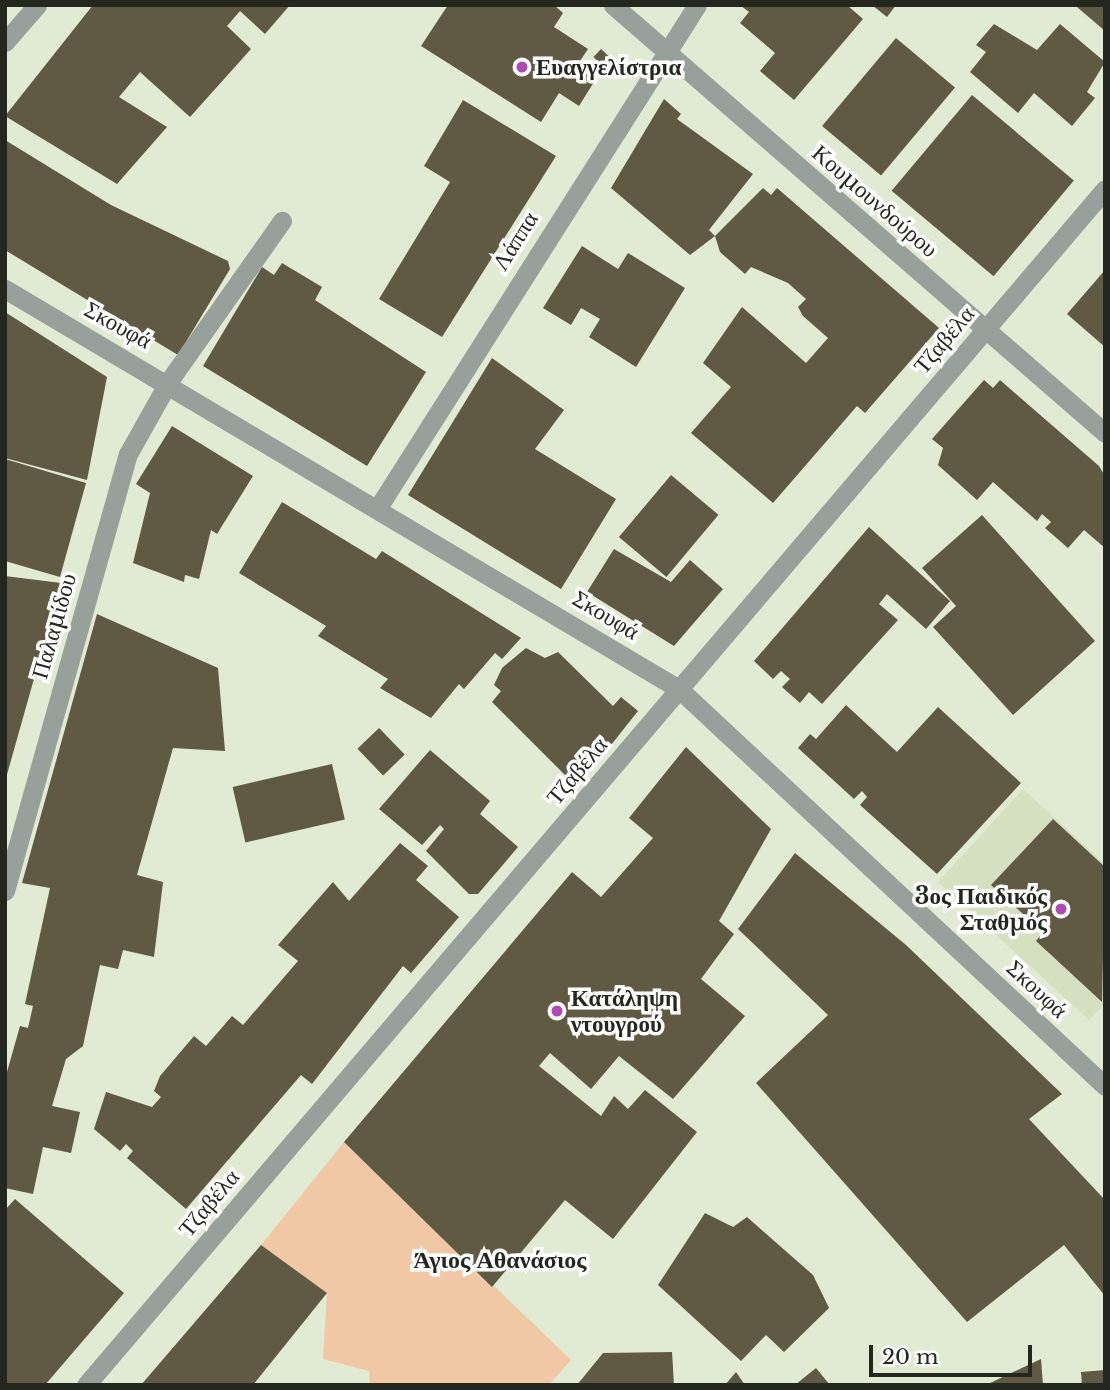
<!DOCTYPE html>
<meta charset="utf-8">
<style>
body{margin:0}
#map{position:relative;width:1110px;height:1390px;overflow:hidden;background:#e1ead2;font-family:"Libre Baskerville",serif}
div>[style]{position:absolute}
.built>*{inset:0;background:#d5e0c1}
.green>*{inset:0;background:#f1c8a6}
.building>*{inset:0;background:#605944;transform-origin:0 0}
.service>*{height:19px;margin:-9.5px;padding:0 9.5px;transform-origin:9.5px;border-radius:9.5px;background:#97a09a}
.minor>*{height:19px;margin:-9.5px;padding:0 9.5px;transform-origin:9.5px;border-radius:9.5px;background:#97a09a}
.tertiary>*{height:19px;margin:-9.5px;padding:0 9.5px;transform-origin:9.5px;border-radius:9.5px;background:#97a09a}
.dots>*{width:19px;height:19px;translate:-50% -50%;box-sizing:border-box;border:4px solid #fff;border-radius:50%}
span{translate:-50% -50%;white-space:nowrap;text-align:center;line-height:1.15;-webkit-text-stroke:7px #fff;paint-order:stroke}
.poi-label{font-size:23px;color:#24271e;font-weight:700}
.left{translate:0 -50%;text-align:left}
.right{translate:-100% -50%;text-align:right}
.street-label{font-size:23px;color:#24271e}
.neighbourhood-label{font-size:24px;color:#24271e;font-weight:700}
.frame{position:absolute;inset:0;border:7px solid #24271e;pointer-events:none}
.scale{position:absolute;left:869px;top:1345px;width:163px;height:32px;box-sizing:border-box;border:4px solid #24271e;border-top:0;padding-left:9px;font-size:21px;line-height:24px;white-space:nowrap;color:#24271e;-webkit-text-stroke:5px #fff;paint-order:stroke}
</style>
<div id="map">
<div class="built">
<i style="clip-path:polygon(1023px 789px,1105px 864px,1105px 1003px,1089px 1020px,938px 882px)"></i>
</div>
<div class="green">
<i style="clip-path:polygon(344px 1142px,571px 1360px,549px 1385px,370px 1385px,369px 1371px,323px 1359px,327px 1293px,261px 1245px)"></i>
</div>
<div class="building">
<i style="clip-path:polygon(93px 5px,290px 5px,265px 34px,240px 11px,227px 26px,251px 49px,190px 117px,140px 72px,119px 97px,167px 127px,117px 184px,5px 116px)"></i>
<i style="clip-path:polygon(448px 5px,554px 5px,563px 13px,554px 27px,588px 49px,580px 61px,599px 74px,579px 106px,559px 93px,541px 122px,421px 46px)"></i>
<i style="clip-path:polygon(740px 5px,847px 5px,863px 19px,794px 100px,760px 71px,775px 53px,740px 23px,749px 12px)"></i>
<i style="clip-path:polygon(872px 5px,896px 5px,887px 17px)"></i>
<i style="clip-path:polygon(1079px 5px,1105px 5px,1105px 31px,1077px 7px)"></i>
<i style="clip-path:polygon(994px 24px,1037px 50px,1060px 24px,1105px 62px,1087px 92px,1095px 98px,1072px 126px,1034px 93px,1018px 113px,970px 72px,986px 52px,976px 45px)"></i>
<i style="left:896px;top:38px;width:77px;height:115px;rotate:40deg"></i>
<i style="left:601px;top:49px;width:16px;height:11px;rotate:43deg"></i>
<i style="left:972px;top:95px;width:133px;height:125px;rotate:40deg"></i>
<i style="clip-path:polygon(664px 99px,681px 114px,677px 119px,753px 174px,709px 230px,715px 236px,690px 255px,611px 188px)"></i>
<i style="clip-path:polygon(463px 100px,556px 156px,442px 337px,379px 299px,450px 182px,424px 166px)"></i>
<i style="clip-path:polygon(5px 140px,111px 205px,228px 261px,230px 269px,178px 355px,5px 250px)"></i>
<i style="clip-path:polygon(763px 188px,771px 195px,777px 188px,939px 328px,865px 413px,857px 406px,773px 503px,691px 433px,731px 387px,703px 363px,742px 307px,806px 363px,828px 338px,803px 316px,798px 307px,806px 299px,788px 283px,751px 267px,745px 274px,720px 252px,715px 236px)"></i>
<i style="clip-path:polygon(582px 246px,618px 269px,628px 253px,685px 288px,636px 367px,589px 337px,600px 319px,581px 308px,571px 325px,543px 308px)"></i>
<i style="clip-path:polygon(282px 263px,322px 287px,315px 300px,426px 372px,367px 466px,203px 366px,262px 267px,274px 275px)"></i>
<i style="clip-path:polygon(1105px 270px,1105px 347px,1067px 314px)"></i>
<i style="clip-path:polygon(5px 312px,107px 377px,87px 480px,5px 458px)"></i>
<i style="clip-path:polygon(492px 358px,564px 410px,535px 449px,616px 499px,561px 589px,408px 495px)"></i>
<i style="clip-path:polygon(984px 380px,993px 388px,1000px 380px,1099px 466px,1105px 476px,1105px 548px,1084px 530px,1068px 548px,1045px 528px,1051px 522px,1042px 514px,1037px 521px,993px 482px,977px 500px,938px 465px,943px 448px,932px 439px)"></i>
<i style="clip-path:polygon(172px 426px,253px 476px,217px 534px,211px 530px,199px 579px,185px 575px,184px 582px,133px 563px,150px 493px,136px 484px)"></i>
<i style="clip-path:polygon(5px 459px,86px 483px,60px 577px,5px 561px)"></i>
<i style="left:671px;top:475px;width:62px;height:81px;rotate:40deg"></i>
<i style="clip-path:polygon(282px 502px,376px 559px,382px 551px,521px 638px,502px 659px,495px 653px,464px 689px,459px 684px,431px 718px,380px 688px,388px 679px,318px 636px,326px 626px,239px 573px)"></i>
<i style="clip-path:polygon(982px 515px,1095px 641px,1013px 715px,933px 627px,956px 606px,922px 568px)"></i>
<i style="clip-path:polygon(869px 527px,950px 601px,926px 629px,887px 594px,879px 604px,898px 620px,822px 704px,809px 692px,800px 703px,782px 687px,790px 679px,781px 671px,773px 679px,754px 661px)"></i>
<i style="clip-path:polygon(614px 549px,671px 582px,690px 560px,723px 589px,674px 646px,587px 592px)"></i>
<i style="clip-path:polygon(5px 576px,61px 583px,6px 778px,5px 778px)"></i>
<i style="clip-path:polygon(97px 614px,218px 668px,225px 751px,173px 748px,137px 875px,163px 882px,154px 957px,123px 950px,118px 969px,100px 965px,83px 1046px,66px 1059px,52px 1106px,80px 1112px,71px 1153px,43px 1147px,33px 1194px,5px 1188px,5px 1079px,20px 1026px,28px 1028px,33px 1006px,25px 1004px,50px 888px,22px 883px)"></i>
<i style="clip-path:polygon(526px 648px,545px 658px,558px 652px,613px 706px,621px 697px,638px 711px,592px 769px,585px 763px,570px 780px,492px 702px,501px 691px,494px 685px,502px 668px)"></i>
<i style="clip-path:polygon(846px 705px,897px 752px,938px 707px,1021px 783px,937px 874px,860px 805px,867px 797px,862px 791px,854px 799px,798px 748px,810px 734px,816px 739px)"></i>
<i style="left:379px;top:728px;width:37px;height:30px;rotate:46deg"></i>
<i style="clip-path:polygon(686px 747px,771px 829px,719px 921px,734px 934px,701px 979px,745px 1016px,673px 1099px,619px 1056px,591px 1089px,550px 1053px,539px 1066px,601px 1116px,614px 1096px,628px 1109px,645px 1090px,697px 1132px,613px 1239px,565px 1200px,492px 1287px,344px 1142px,572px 872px,601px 897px,653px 838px,629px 818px)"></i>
<i style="clip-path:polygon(430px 750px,490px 801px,480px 814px,518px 847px,478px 894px,469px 894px,426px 851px,444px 829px,440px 825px,422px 845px,379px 809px)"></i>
<i style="left:332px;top:764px;width:57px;height:102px;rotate:77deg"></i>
<i style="clip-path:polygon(1053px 819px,1105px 867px,1102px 1002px,1036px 941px,1043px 932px,991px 885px)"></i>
<i style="clip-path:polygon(400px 843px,428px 866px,416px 880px,459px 917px,411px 973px,403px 966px,312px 1084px,301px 1075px,186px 1209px,127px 1158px,133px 1151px,126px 1144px,120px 1151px,94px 1129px,106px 1092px,152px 1107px,161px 1097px,154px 1091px,160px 1076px,194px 1036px,206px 1046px,232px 1016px,243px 1025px,298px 961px,278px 945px,333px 882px,349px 901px)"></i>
<i style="clip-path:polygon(795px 853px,906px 945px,1062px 1094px,1029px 1119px,1105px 1200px,1105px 1296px,1064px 1245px,967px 1322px,756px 1083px,828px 1015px,738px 929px)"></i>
<i style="clip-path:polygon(15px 1199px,124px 1293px,45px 1385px,5px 1385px,5px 1210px)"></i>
<i style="clip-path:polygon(705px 1213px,733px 1227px,747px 1217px,813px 1275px,829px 1308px,784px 1352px,766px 1335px,741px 1361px,658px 1285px)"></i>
<i style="clip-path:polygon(261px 1245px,327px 1293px,253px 1385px,141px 1385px)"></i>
<i style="clip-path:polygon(672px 1352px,674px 1385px,577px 1385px,603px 1353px)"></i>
<i style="clip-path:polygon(1041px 1359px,1043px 1385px,986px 1385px)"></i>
<i style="clip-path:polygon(816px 1368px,830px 1385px,795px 1385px)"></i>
<i style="clip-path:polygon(1105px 1370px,1105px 1385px,1082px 1385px,1081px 1372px)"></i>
<i style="clip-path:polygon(736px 1372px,745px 1385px,725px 1385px)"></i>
</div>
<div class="service">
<i style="left:169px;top:381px;width:196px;rotate:-54.8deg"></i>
</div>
<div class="minor">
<i style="left:5px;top:289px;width:784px;rotate:30.69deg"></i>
<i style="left:679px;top:689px;width:582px;rotate:42.98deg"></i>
<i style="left:379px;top:506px;width:593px;rotate:-57.6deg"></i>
<i style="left:5px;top:891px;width:454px;rotate:-74.3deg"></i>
<i style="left:128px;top:454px;width:84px;rotate:-60.7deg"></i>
</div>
<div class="tertiary">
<i style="left:613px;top:5px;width:652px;rotate:41.02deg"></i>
<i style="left:5px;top:42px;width:49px;rotate:-49.1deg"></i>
<i style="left:86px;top:1385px;width:1571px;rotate:-49.57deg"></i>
</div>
<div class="dots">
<i style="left:522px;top:67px;background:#ae4bb2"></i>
<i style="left:1061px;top:909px;background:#ae4bb2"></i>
<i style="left:557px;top:1011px;background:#ae4bb2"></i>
</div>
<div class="poi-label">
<span class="left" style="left:536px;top:67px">Ευαγγελίστρια</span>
<span class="right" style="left:1047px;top:909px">3ος Παιδικός<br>Σταθμός</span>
<span class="left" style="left:571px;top:1011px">Κατάληψη<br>ντουγρού</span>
</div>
<div class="street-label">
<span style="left:875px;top:201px;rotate:41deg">Κουμουνδούρου</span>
<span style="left:515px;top:241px;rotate:-58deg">Λάππα</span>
<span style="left:118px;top:325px;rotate:29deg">Σκουφά</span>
<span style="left:944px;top:340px;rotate:-50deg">Τζαβέλα</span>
<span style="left:606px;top:615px;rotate:31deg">Σκουφά</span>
<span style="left:54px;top:626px;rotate:-74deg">Παλαμίδου</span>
<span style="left:577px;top:771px;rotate:-50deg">Τζαβέλα</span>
<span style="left:1037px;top:989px;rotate:43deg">Σκουφά</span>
<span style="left:209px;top:1203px;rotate:-50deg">Τζαβέλα</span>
</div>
<div class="neighbourhood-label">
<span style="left:500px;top:1260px">Άγιος Αθανάσιος</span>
</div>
<div class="frame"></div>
<div class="scale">20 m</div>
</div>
